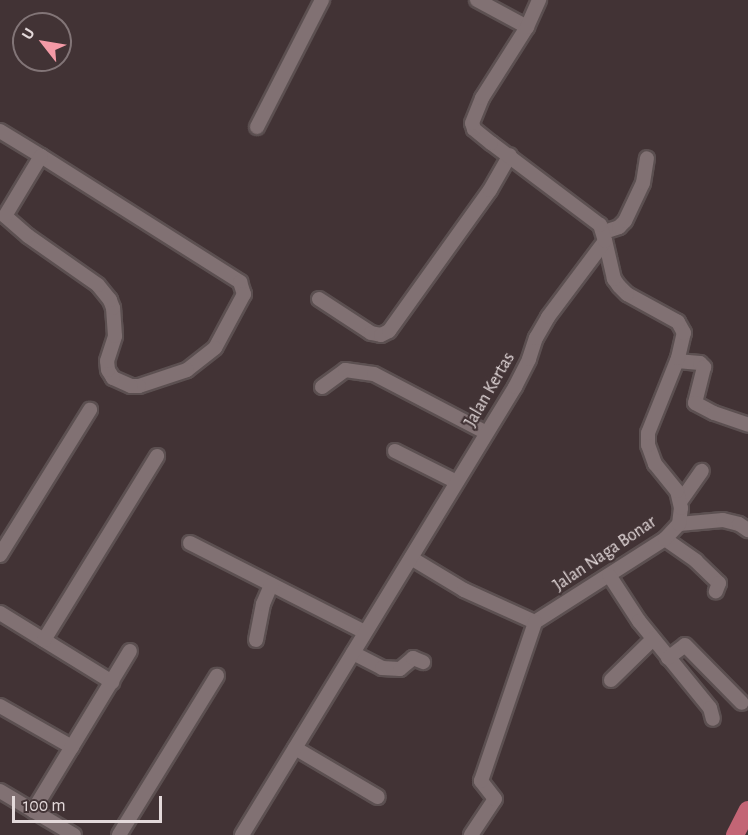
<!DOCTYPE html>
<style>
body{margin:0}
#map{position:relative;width:748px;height:835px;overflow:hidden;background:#423335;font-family:"Alegreya Sans",sans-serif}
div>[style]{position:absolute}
.river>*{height:18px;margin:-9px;padding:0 9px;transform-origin:9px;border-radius:9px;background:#c36575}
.roads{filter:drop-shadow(2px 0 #5c5051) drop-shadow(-2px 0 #5c5051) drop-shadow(0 2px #5c5051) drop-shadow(0 -2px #5c5051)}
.minor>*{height:14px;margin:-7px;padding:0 7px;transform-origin:7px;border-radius:7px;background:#817173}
span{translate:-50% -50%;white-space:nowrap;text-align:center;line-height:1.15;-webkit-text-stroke:4.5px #423335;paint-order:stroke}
.street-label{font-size:18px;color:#e3d9da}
.north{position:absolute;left:12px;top:12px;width:60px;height:60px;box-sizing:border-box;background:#423335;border:2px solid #827577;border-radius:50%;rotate:301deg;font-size:16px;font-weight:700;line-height:24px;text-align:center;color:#e3d9da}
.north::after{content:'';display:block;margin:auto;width:21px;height:27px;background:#f49aa6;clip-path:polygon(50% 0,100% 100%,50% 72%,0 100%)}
.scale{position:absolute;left:12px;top:796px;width:150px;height:27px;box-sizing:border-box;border:3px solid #e3d9da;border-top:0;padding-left:8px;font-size:18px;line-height:21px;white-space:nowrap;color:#e3d9da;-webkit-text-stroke:4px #423335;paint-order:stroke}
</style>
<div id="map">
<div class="river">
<i style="left:735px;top:835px;width:28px;rotate:-63deg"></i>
</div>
<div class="roads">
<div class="minor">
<i style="left:477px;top:0;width:57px;rotate:28.4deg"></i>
<i style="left:257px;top:127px;width:143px;rotate:-62.9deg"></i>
<i style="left:0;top:131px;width:48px;rotate:31.4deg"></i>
<i style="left:41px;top:156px;width:236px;rotate:32.3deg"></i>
<i style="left:240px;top:282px;width:13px;rotate:72deg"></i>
<i style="left:244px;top:294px;width:61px;rotate:118.2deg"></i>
<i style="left:215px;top:348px;width:36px;rotate:142deg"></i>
<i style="left:187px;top:370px;width:51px;rotate:161.6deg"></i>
<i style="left:139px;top:386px;width:8px;rotate:180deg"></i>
<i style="left:131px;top:386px;width:20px;rotate:-156deg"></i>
<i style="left:113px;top:378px;width:9px;rotate:-122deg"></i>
<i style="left:108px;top:370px;width:9px;rotate:-96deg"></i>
<i style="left:107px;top:361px;width:26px;rotate:-72deg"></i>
<i style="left:115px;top:336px;width:28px;rotate:-94deg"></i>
<i style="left:113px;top:308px;width:9px;rotate:-111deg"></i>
<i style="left:110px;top:300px;width:19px;rotate:-129deg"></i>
<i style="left:98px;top:285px;width:85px;rotate:-145deg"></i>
<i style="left:28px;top:236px;width:30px;rotate:-139deg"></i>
<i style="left:5px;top:216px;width:70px;rotate:-59deg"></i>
<i style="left:604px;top:232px;width:16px;rotate:-18deg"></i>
<i style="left:619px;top:227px;width:8px;rotate:-45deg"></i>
<i style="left:625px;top:221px;width:42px;rotate:-64.7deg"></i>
<i style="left:643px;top:183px;width:25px;rotate:-81deg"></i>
<i style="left:319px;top:299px;width:62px;rotate:33.2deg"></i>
<i style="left:371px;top:333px;width:10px;rotate:11deg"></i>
<i style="left:381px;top:335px;width:9px;rotate:-27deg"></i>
<i style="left:389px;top:331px;width:173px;rotate:-54.4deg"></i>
<i style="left:490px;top:190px;width:40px;rotate:-60.3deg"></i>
<i style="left:677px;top:361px;width:23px;rotate:5deg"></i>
<i style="left:700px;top:363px;width:6px;rotate:45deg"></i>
<i style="left:704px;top:367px;width:37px;rotate:104deg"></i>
<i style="left:695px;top:403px;width:21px;rotate:28deg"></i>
<i style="left:714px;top:413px;width:36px;rotate:19deg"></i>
<i style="left:322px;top:387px;width:29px;rotate:-36deg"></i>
<i style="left:345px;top:370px;width:29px;rotate:8deg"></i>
<i style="left:374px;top:374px;width:127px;rotate:27.6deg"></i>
<i style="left:395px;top:451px;width:69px;rotate:26.6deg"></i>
<i style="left:680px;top:502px;width:38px;rotate:-55deg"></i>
<i style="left:679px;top:524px;width:44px;rotate:-5.2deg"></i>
<i style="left:723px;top:520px;width:16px;rotate:14deg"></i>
<i style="left:739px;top:524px;width:11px;rotate:34deg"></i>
<i style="left:665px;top:539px;width:38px;rotate:35deg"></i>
<i style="left:696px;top:561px;width:32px;rotate:44deg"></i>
<i style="left:719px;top:583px;width:9px;rotate:111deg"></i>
<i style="left:190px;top:543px;width:196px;rotate:27deg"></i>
<i style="left:0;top:555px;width:171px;rotate:-58.2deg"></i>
<i style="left:411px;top:558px;width:62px;rotate:31.1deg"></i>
<i style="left:464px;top:590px;width:78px;rotate:24.3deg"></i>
<i style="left:535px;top:622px;width:154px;rotate:-32.6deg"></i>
<i style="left:665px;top:539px;width:21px;rotate:-47deg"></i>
<i style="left:679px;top:524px;width:16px;rotate:-83deg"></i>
<i style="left:681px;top:508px;width:17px;rotate:-103deg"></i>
<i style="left:677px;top:491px;width:35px;rotate:-129deg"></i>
<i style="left:655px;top:464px;width:20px;rotate:-110deg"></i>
<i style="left:648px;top:445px;width:12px;rotate:-90deg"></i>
<i style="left:648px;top:433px;width:81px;rotate:-68.2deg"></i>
<i style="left:678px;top:358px;width:26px;rotate:-77deg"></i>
<i style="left:684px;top:333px;width:13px;rotate:-119deg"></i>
<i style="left:678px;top:322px;width:58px;rotate:-151.2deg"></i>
<i style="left:627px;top:294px;width:11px;rotate:-135deg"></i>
<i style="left:619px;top:286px;width:9px;rotate:-126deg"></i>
<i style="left:614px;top:279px;width:39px;rotate:-103deg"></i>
<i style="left:609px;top:575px;width:55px;rotate:56.9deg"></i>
<i style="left:639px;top:621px;width:112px;rotate:50.8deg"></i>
<i style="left:710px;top:708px;width:11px;rotate:75deg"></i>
<i style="left:0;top:613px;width:132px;rotate:31.6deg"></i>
<i style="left:44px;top:640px;width:216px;rotate:-58.4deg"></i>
<i style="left:256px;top:640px;width:37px;rotate:-79deg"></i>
<i style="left:263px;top:604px;width:21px;rotate:-67deg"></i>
<i style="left:353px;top:653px;width:33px;rotate:27deg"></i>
<i style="left:382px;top:668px;width:18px;rotate:3deg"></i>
<i style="left:400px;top:669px;width:17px;rotate:-40deg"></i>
<i style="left:413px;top:658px;width:11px;rotate:22deg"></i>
<i style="left:668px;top:658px;width:21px;rotate:-37deg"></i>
<i style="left:685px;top:645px;width:81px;rotate:45.5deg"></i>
<i style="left:611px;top:680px;width:59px;rotate:-44.3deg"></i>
<i style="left:0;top:706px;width:83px;rotate:29.7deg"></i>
<i style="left:295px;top:748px;width:96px;rotate:30.6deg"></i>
<i style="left:0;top:791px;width:86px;rotate:30.7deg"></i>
<i style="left:33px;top:811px;width:187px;rotate:-58.8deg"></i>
<i style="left:119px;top:835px;width:187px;rotate:-58.4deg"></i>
<i style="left:242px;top:835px;width:525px;rotate:-58.64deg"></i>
<i style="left:515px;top:387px;width:31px;rotate:-63deg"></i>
<i style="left:529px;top:359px;width:22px;rotate:-72deg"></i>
<i style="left:536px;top:338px;width:24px;rotate:-60deg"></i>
<i style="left:548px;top:317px;width:95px;rotate:-53.1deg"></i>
<i style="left:605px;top:241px;width:17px;rotate:-107deg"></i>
<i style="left:600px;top:225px;width:136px;rotate:-143deg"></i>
<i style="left:491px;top:143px;width:22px;rotate:-141deg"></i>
<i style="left:474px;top:129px;width:6px;rotate:-108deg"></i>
<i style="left:472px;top:123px;width:27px;rotate:-68deg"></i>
<i style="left:482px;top:98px;width:84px;rotate:-57.6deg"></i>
<i style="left:527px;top:27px;width:30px;rotate:-66deg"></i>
<i style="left:471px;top:835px;width:43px;rotate:-56.3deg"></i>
<i style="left:495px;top:799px;width:23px;rotate:-128deg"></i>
<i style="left:481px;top:781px;width:168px;rotate:-71.2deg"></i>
</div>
</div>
<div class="street-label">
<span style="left:490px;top:390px;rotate:-60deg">Jalan Kertas</span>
<span style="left:605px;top:554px;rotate:-34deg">Jalan Naga Bonar</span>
</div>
<div class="north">U</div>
<div class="scale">100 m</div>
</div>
